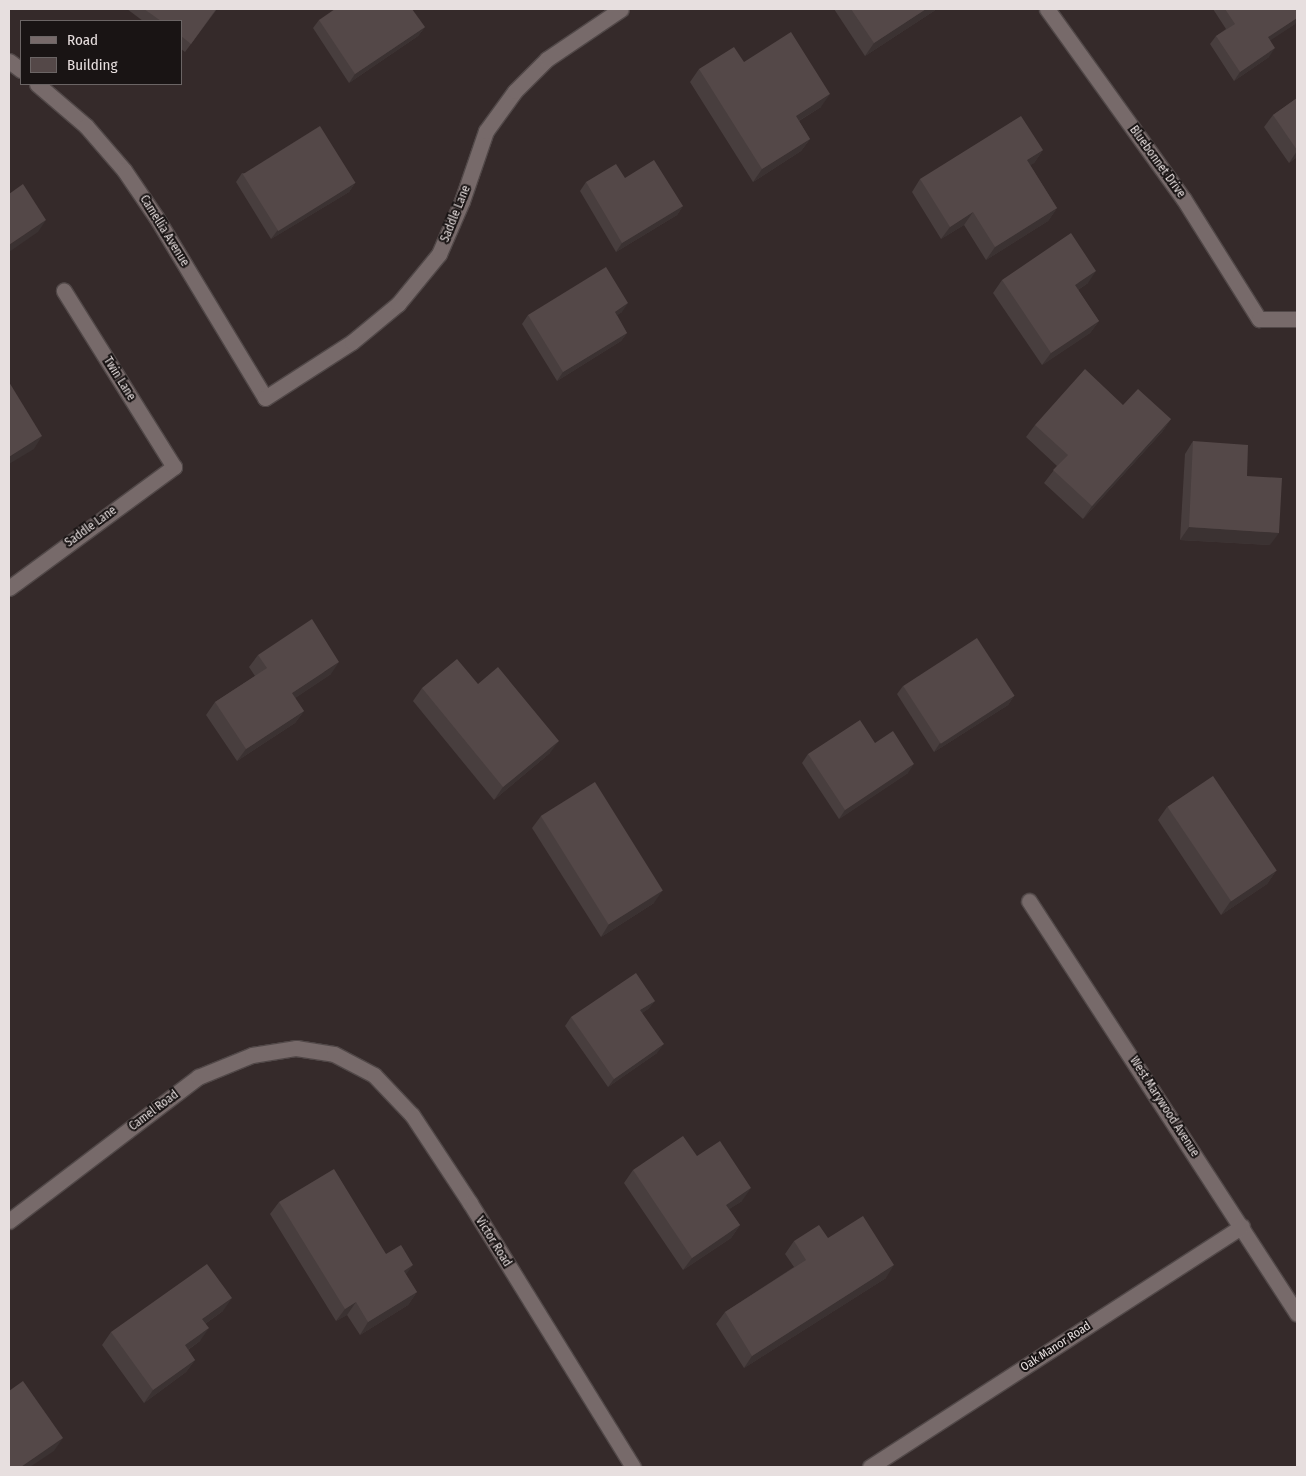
<!DOCTYPE html>
<style>
body{margin:0}
#map{position:relative;width:1306px;height:1476px;overflow:hidden;background:#352a2a;font-family:"Fira Sans Condensed",sans-serif}
div>[style]{position:absolute}
.roads{filter:drop-shadow(1px 0 #514848) drop-shadow(-1px 0 #514848) drop-shadow(0 1px #514848) drop-shadow(0 -1px #514848)}
.minor>*{height:15px;margin:-7.5px;padding:0 7.5px;transform-origin:7.5px;border-radius:7.5px;background:#776a6a}
.wall>*{inset:0;background:#483e3e}
.shaded-wall>*{inset:0;background:#3b3232}
.building>*{inset:0;background:#544848;transform-origin:0 0}
span{translate:-50% -50%;white-space:nowrap;text-align:center;line-height:1.15;-webkit-text-stroke:4px #191414;paint-order:stroke}
.street-label{font-size:12px;color:#e7dfdf}
.frame{position:absolute;inset:0;border:10px solid #e7dfdf;pointer-events:none}
.legend{position:absolute;left:20px;top:20px;width:162px;height:65px;box-sizing:border-box;background:#191414;border:1px solid #6b6565;margin:0;padding:6px 9px;list-style:none;font-size:15px;color:#e7dfdf}
.legend li{display:flex;align-items:center;gap:10px;height:25px}
.legend b{width:25px;border:1px solid #6b6565}
</style>
<div id="map">
<div class="roads">
<div class="minor">
<i style="left:1047px;top:9px;width:233px;rotate:54.3deg"></i>
<i style="left:1183px;top:198px;width:143px;rotate:57.9deg"></i>
<i style="left:1259px;top:319px;width:38px"></i>
<i style="left:9px;top:61px;width:15px;rotate:37deg"></i>
<i style="left:37px;top:84px;width:65px;rotate:40.6deg"></i>
<i style="left:86px;top:126px;width:58px;rotate:49.2deg"></i>
<i style="left:124px;top:170px;width:57px;rotate:55.8deg"></i>
<i style="left:156px;top:217px;width:211px;rotate:58.9deg"></i>
<i style="left:265px;top:398px;width:103px;rotate:-32.8deg"></i>
<i style="left:352px;top:342px;width:60px;rotate:-39.6deg"></i>
<i style="left:398px;top:304px;width:65px;rotate:-50.6deg"></i>
<i style="left:439px;top:254px;width:58px;rotate:-66.5deg"></i>
<i style="left:462px;top:201px;width:74px;rotate:-71.1deg"></i>
<i style="left:486px;top:131px;width:49px;rotate:-54.1deg"></i>
<i style="left:515px;top:91px;width:45px;rotate:-45deg"></i>
<i style="left:547px;top:59px;width:89px;rotate:-34deg"></i>
<i style="left:9px;top:588px;width:205px;rotate:-36.3deg"></i>
<i style="left:174px;top:467px;width:208px;rotate:-122deg"></i>
<i style="left:1029px;top:901px;width:492px;rotate:57deg"></i>
<i style="left:9px;top:1221px;width:238px;rotate:-37.3deg"></i>
<i style="left:198px;top:1077px;width:58px;rotate:-22.2deg"></i>
<i style="left:252px;top:1055px;width:45px;rotate:-9deg"></i>
<i style="left:296px;top:1048px;width:38px;rotate:9deg"></i>
<i style="left:334px;top:1054px;width:45px;rotate:27.7deg"></i>
<i style="left:374px;top:1075px;width:55px;rotate:46.5deg"></i>
<i style="left:412px;top:1115px;width:105px;rotate:56.6deg"></i>
<i style="left:470px;top:1203px;width:310px;rotate:58.3deg"></i>
<i style="left:870px;top:1467px;width:443px;rotate:-32.9deg"></i>
</div>
</div>
<div class="wall">
<i style="clip-path:polygon(127px 9px,217px 9px,185px 52px,181px 49px,181px 21px,143px 21px)"></i>
<i style="clip-path:polygon(834px 9px,937px 9px,865px 56px)"></i>
<i style="clip-path:polygon(1213px 9px,1297px 9px,1295px 24px,1270px 40px,1269px 57px,1234px 81px,1210px 44px,1216px 36px,1226px 29px)"></i>
<i style="clip-path:polygon(319px 20px,425px 27px,418px 36px,349px 83px,313px 28px)"></i>
<i style="clip-path:polygon(744px 62px,821px 107px,799px 121px,810px 139px,801px 151px,753px 182px,690px 82px,699px 69px)"></i>
<i style="clip-path:polygon(1297px 98px,1297px 157px,1289px 163px,1264px 127px,1273px 115px)"></i>
<i style="clip-path:polygon(1043px 150px,1034px 163px,1030px 165px,1057px 208px,1048px 221px,986px 260px,964px 225px,941px 239px,912px 192px,920px 179px)"></i>
<i style="clip-path:polygon(242px 173px,355px 183px,349px 192px,271px 239px,236px 182px)"></i>
<i style="clip-path:polygon(625px 178px,683px 206px,677px 215px,616px 252px,580px 191px,586px 182px)"></i>
<i style="clip-path:polygon(1002px 280px,1088px 283px,1078px 290px,1099px 321px,1090px 333px,1042px 365px,993px 293px)"></i>
<i style="clip-path:polygon(622px 312px,617px 315px,627px 333px,621px 341px,557px 381px,522px 324px,528px 315px)"></i>
<i style="clip-path:polygon(1123px 405px,1171px 419px,1162px 432px,1083px 519px,1044px 483px,1057px 466px,1026px 437px,1035px 425px)"></i>
<i style="clip-path:polygon(1193px 441px,1247px 476px,1270px 545px,1180px 540px,1185px 454px)"></i>
<i style="clip-path:polygon(258px 655px,331px 674px,295px 698px,304px 711px,295px 723px,237px 761px,206px 715px,215px 702px,255px 676px,249px 667px)"></i>
<i style="clip-path:polygon(478px 684px,550px 753px,494px 800px,413px 701px,422px 688px)"></i>
<i style="clip-path:polygon(903px 686px,1014px 696px,1008px 705px,934px 752px,897px 694px)"></i>
<i style="clip-path:polygon(875px 743px,908px 773px,839px 819px,802px 763px,808px 754px)"></i>
<i style="clip-path:polygon(1167px 807px,1276px 871px,1267px 884px,1221px 915px,1158px 820px)"></i>
<i style="clip-path:polygon(541px 816px,654px 903px,601px 937px,532px 828px)"></i>
<i style="clip-path:polygon(655px 1001px,648px 1009px,642px 1013px,657px 1053px,608px 1087px,565px 1026px,571px 1017px)"></i>
<i style="clip-path:polygon(633px 1170px,742px 1201px,729px 1209px,740px 1225px,731px 1238px,683px 1270px,624px 1183px)"></i>
<i style="clip-path:polygon(279px 1202px,386px 1254px,406px 1275px,417px 1292px,408px 1305px,360px 1335px,347px 1315px,336px 1321px,270px 1214px)"></i>
<i style="clip-path:polygon(828px 1238px,886px 1278px,744px 1368px,716px 1324px,725px 1312px,794px 1267px,785px 1254px,794px 1241px)"></i>
<i style="clip-path:polygon(223px 1311px,205px 1324px,200px 1341px,188px 1350px,195px 1360px,186px 1372px,144px 1403px,102px 1345px,111px 1332px)"></i>
</div>
<div class="shaded-wall">
<i style="clip-path:polygon(926px 9px,937px 9px,865px 56px,874px 43px)"></i>
<i style="clip-path:polygon(1297px 18px,1297px 21px,1295px 24px,1262px 46px,1268px 37px)"></i>
<i style="clip-path:polygon(425px 27px,418px 36px,349px 83px,355px 74px)"></i>
<i style="clip-path:polygon(1275px 48px,1269px 57px,1234px 81px,1240px 72px)"></i>
<i style="clip-path:polygon(830px 94px,821px 107px,787px 128px,796px 116px)"></i>
<i style="clip-path:polygon(810px 139px,801px 151px,753px 182px,762px 169px)"></i>
<i style="clip-path:polygon(1043px 150px,1034px 163px,1018px 173px,1027px 160px)"></i>
<i style="clip-path:polygon(1297px 151px,1297px 157px,1289px 163px)"></i>
<i style="clip-path:polygon(355px 183px,349px 192px,271px 239px,277px 231px)"></i>
<i style="clip-path:polygon(683px 206px,677px 215px,616px 252px,622px 243px)"></i>
<i style="clip-path:polygon(1057px 208px,1048px 221px,986px 260px,995px 247px)"></i>
<i style="clip-path:polygon(973px 212px,964px 225px,941px 239px,950px 227px)"></i>
<i style="clip-path:polygon(46px 220px,38px 232px,9px 252px,9px 245px)"></i>
<i style="clip-path:polygon(1096px 271px,1088px 283px,1066px 298px,1075px 285px)"></i>
<i style="clip-path:polygon(628px 303px,622px 312px,609px 321px,615px 312px)"></i>
<i style="clip-path:polygon(1099px 321px,1090px 333px,1042px 365px,1051px 353px)"></i>
<i style="clip-path:polygon(627px 333px,621px 341px,557px 381px,563px 372px)"></i>
<i style="clip-path:polygon(1171px 419px,1162px 432px,1083px 519px,1092px 506px)"></i>
<i style="clip-path:polygon(42px 436px,34px 449px,9px 464px,9px 457px)"></i>
<i style="clip-path:polygon(1189px 527px,1279px 533px,1270px 545px,1180px 540px)"></i>
<i style="clip-path:polygon(339px 662px,331px 674px,283px 706px,292px 693px)"></i>
<i style="clip-path:polygon(1014px 696px,1008px 705px,934px 752px,940px 743px)"></i>
<i style="clip-path:polygon(304px 711px,295px 723px,237px 761px,246px 749px)"></i>
<i style="clip-path:polygon(559px 741px,550px 753px,494px 800px,503px 787px)"></i>
<i style="clip-path:polygon(914px 764px,908px 773px,839px 819px,845px 810px)"></i>
<i style="clip-path:polygon(1276px 871px,1267px 884px,1221px 915px,1230px 902px)"></i>
<i style="clip-path:polygon(663px 890px,654px 903px,601px 937px,609px 924px)"></i>
<i style="clip-path:polygon(655px 1001px,648px 1009px,634px 1019px,640px 1010px)"></i>
<i style="clip-path:polygon(664px 1044px,657px 1053px,608px 1087px,614px 1079px)"></i>
<i style="clip-path:polygon(751px 1188px,742px 1201px,717px 1217px,726px 1205px)"></i>
<i style="clip-path:polygon(740px 1225px,731px 1238px,683px 1270px,692px 1258px)"></i>
<i style="clip-path:polygon(413px 1265px,404px 1277px,404px 1271px)"></i>
<i style="clip-path:polygon(894px 1265px,886px 1278px,744px 1368px,752px 1356px)"></i>
<i style="clip-path:polygon(417px 1292px,408px 1305px,360px 1335px,368px 1322px)"></i>
<i style="clip-path:polygon(232px 1298px,223px 1311px,193px 1332px,202px 1319px)"></i>
<i style="clip-path:polygon(356px 1302px,347px 1315px,336px 1321px,345px 1309px)"></i>
<i style="clip-path:polygon(209px 1328px,200px 1341px,176px 1358px,185px 1345px)"></i>
<i style="clip-path:polygon(195px 1360px,186px 1372px,144px 1403px,153px 1390px)"></i>
<i style="clip-path:polygon(63px 1438px,54px 1451px,30px 1467px,21px 1467px)"></i>
</div>
<div class="building">
<i style="clip-path:polygon(144px 9px,216px 9px,191px 44px,181px 36px,181px 21px,161px 21px)"></i>
<i style="clip-path:polygon(335px 9px,412px 9px,425px 27px,355px 74px,319px 20px)"></i>
<i style="clip-path:polygon(851px 9px,926px 9px,874px 43px)"></i>
<i style="clip-path:polygon(1225px 9px,1297px 9px,1297px 18px,1268px 37px,1275px 48px,1240px 72px,1216px 36px,1235px 24px)"></i>
<i style="clip-path:polygon(791px 32px,830px 94px,796px 116px,810px 139px,762px 169px,699px 69px,734px 47px,744px 62px)"></i>
<i style="clip-path:polygon(1297px 98px,1297px 150px,1273px 115px)"></i>
<i style="clip-path:polygon(1021px 116px,1043px 150px,1027px 160px,1057px 208px,995px 247px,973px 212px,950px 227px,920px 179px)"></i>
<i style="left:320px;top:126px;width:67px;height:91px;rotate:58deg"></i>
<i style="clip-path:polygon(654px 160px,683px 206px,622px 243px,586px 182px,616px 164px,625px 178px)"></i>
<i style="clip-path:polygon(23px 184px,46px 220px,9px 245px,9px 194px)"></i>
<i style="clip-path:polygon(1071px 233px,1096px 271px,1075px 285px,1099px 321px,1051px 353px,1002px 280px)"></i>
<i style="clip-path:polygon(606px 267px,628px 303px,615px 312px,627px 333px,563px 372px,528px 315px)"></i>
<i style="clip-path:polygon(1085px 369px,1123px 405px,1138px 389px,1171px 419px,1092px 506px,1053px 470px,1068px 455px,1035px 425px)"></i>
<i style="clip-path:polygon(9px 382px,42px 436px,9px 457px)"></i>
<i style="clip-path:polygon(1193px 441px,1248px 445px,1247px 476px,1282px 478px,1279px 533px,1189px 527px)"></i>
<i style="clip-path:polygon(312px 619px,339px 662px,292px 693px,304px 711px,246px 749px,215px 702px,267px 668px,258px 655px)"></i>
<i style="left:977px;top:638px;width:69px;height:88px;rotate:57deg"></i>
<i style="clip-path:polygon(457px 659px,478px 684px,498px 667px,559px 741px,503px 787px,422px 688px)"></i>
<i style="clip-path:polygon(860px 720px,875px 743px,893px 731px,914px 764px,845px 810px,808px 754px)"></i>
<i style="left:1213px;top:776px;width:114px;height:55px;rotate:56deg"></i>
<i style="left:595px;top:782px;width:128px;height:64px;rotate:58deg"></i>
<i style="clip-path:polygon(636px 973px,655px 1001px,640px 1010px,664px 1044px,614px 1079px,571px 1017px)"></i>
<i style="clip-path:polygon(683px 1136px,697px 1156px,720px 1141px,751px 1188px,726px 1205px,740px 1225px,692px 1258px,633px 1170px)"></i>
<i style="clip-path:polygon(334px 1169px,386px 1254px,401px 1245px,413px 1265px,404px 1271px,417px 1292px,368px 1322px,356px 1302px,345px 1309px,279px 1202px)"></i>
<i style="clip-path:polygon(863px 1216px,894px 1265px,752px 1356px,725px 1312px,806px 1260px,794px 1241px,819px 1225px,828px 1238px)"></i>
<i style="clip-path:polygon(207px 1264px,232px 1298px,202px 1319px,209px 1328px,185px 1345px,195px 1360px,153px 1390px,111px 1332px)"></i>
<i style="clip-path:polygon(23px 1381px,63px 1438px,21px 1467px,9px 1467px,9px 1391px)"></i>
</div>
<div class="street-label">
<span style="left:1157px;top:162px;rotate:54deg">Bluebonnet Drive</span>
<span style="left:456px;top:214px;rotate:-68deg">Saddle Lane</span>
<span style="left:164px;top:231px;rotate:58deg">Camellia Avenue</span>
<span style="left:119px;top:379px;rotate:58deg">Twin Lane</span>
<span style="left:91px;top:527px;rotate:-36deg">Saddle Lane</span>
<span style="left:1164px;top:1107px;rotate:57deg">West Marywood Avenue</span>
<span style="left:154px;top:1111px;rotate:-37deg">Camel Road</span>
<span style="left:493px;top:1242px;rotate:58deg">Victor Road</span>
<span style="left:1056px;top:1347px;rotate:-33deg">Oak Manor Road</span>
</div>
<div class="frame"></div>
<ul class="legend">
<li><b style="height:6px;background:#776a6a"></b>Road</li>
<li><b style="height:14px;background:#544848"></b>Building</li>
</ul>
</div>
